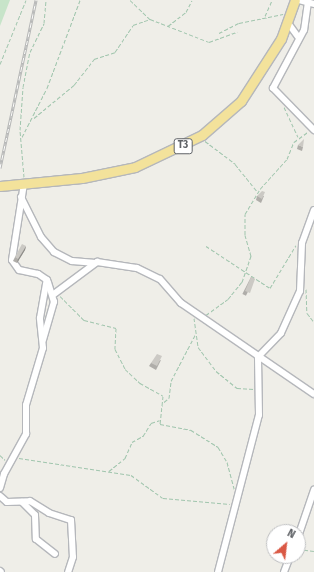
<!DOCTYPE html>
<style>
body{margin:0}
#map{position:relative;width:314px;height:572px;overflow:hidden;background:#efeee8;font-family:"Fira Sans",sans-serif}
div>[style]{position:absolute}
.green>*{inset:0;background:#c7e4c9}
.path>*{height:1px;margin-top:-0.5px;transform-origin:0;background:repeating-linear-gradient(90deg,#a0c5ad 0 4px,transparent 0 6px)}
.roads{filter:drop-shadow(1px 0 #b5b7bb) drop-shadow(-1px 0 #b5b7bb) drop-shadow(0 1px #b5b7bb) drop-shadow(0 -1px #b5b7bb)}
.minor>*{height:6px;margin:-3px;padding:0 3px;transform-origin:3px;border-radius:3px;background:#fff}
.highway>*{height:9px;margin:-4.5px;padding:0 4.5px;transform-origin:4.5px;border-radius:4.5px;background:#f3e29b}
.rail>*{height:3px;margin-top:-1.5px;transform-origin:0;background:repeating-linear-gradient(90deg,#fff 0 4.5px,#b5b6b6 0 9px);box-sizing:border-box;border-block:1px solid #b5b6b6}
.wall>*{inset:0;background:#afada9;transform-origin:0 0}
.shaded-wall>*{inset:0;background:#8e8d89}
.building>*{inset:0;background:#cbc9c4}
span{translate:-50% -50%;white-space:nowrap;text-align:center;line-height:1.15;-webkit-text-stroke:4px #fff;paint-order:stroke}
.shield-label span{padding:1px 3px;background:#fff;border:1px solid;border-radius:3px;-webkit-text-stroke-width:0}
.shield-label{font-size:10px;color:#5f6266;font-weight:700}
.north{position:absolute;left:266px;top:524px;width:40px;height:40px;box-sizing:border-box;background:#fff;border:1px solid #bfc0c2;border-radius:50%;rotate:28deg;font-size:11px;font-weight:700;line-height:16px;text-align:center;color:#5f6266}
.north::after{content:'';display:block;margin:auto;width:14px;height:18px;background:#da5844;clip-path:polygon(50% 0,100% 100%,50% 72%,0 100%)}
</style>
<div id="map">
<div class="green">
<i style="clip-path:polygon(0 0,10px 0,0 26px)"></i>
</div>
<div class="path">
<i style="left:130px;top:0;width:28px;rotate:44deg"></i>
<i style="left:150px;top:19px;width:63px;rotate:21.3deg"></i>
<i style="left:209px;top:42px;width:30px;rotate:-20deg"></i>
<i style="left:265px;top:16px;width:17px;rotate:-66deg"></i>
<i style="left:168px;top:26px;width:23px;rotate:-38deg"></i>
<i style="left:186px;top:12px;width:13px;rotate:-63deg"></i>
<i style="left:219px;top:33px;width:22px;rotate:-27deg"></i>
<i style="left:239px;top:23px;width:45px;rotate:-11.6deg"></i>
<i style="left:0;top:64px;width:69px;rotate:-67.9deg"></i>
<i style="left:284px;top:107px;width:33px;rotate:65deg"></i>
<i style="left:34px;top:118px;width:52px;rotate:-39.5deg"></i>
<i style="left:74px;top:85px;width:33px;rotate:-52deg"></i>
<i style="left:94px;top:59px;width:22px;rotate:-18deg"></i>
<i style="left:115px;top:52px;width:32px;rotate:-56deg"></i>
<i style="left:133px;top:25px;width:18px;rotate:-19deg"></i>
<i style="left:22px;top:137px;width:55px;rotate:-63deg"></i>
<i style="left:47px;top:88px;width:94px;rotate:-69.4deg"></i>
<i style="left:205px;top:141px;width:38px;rotate:37deg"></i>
<i style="left:235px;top:164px;width:36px;rotate:51deg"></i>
<i style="left:24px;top:177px;width:47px;rotate:-94.9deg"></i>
<i style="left:20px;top:130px;width:43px;rotate:-86deg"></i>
<i style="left:23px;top:87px;width:36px;rotate:-79deg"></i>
<i style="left:30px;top:52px;width:32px;rotate:-64deg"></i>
<i style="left:44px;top:23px;width:23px;rotate:-85deg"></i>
<i style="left:206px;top:246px;width:77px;rotate:33.3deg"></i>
<i style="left:270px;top:288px;width:50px;rotate:-58.8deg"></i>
<i style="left:306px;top:289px;width:24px;rotate:88deg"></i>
<i style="left:307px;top:313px;width:11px;rotate:52deg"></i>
<i style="left:60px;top:296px;width:34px;rotate:45deg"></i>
<i style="left:84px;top:320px;width:33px;rotate:14deg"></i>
<i style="left:116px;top:328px;width:21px;rotate:93deg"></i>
<i style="left:115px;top:349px;width:22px;rotate:63deg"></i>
<i style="left:125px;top:369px;width:21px;rotate:43deg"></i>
<i style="left:140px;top:383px;width:26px;rotate:29deg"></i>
<i style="left:163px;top:396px;width:28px;rotate:96deg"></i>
<i style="left:160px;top:424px;width:32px;rotate:11deg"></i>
<i style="left:191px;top:430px;width:32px;rotate:32deg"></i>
<i style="left:218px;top:447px;width:17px;rotate:59deg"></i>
<i style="left:227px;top:462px;width:28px;rotate:75deg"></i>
<i style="left:206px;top:315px;width:27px;rotate:-36deg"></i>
<i style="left:228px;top:299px;width:22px;rotate:-51deg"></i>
<i style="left:242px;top:282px;width:28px;rotate:-71deg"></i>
<i style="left:251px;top:256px;width:22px;rotate:-106deg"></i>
<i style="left:245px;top:235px;width:21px;rotate:-90deg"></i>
<i style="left:245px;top:214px;width:29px;rotate:-59deg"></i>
<i style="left:260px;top:189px;width:40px;rotate:-48deg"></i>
<i style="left:287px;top:159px;width:18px;rotate:-68deg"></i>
<i style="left:294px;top:142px;width:17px;rotate:-36deg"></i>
<i style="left:194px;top:318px;width:29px;rotate:82deg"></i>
<i style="left:198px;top:347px;width:30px;rotate:53deg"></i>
<i style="left:216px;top:371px;width:27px;rotate:39deg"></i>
<i style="left:237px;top:388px;width:17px;rotate:3deg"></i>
<i style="left:164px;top:402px;width:6px;rotate:-39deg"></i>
<i style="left:169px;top:398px;width:17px;rotate:-83deg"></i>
<i style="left:171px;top:381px;width:52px;rotate:-62.4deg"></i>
<i style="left:0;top:455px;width:7px;rotate:45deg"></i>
<i style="left:19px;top:458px;width:113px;rotate:8.6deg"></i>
<i style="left:131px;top:475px;width:39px;rotate:36deg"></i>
<i style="left:163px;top:498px;width:67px;rotate:5.1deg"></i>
<i style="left:109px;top:471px;width:21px;rotate:-39deg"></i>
<i style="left:125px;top:458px;width:17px;rotate:-66deg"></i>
<i style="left:132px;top:442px;width:13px;rotate:-29deg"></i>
<i style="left:143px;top:436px;width:15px;rotate:-58deg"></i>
<i style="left:151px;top:423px;width:9px;rotate:-18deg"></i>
<i style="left:298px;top:549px;width:16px;rotate:7deg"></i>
</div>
<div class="roads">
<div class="minor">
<i style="left:299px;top:0;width:16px;rotate:15deg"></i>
<i style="left:308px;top:2px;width:28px;rotate:98deg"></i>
<i style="left:304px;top:30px;width:66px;rotate:118.1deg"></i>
<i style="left:273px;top:88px;width:59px;rotate:45.7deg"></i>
<i style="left:288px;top:23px;width:17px;rotate:54deg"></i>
<i style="left:21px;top:197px;width:45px;rotate:63.4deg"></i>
<i style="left:41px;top:237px;width:20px;rotate:49deg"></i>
<i style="left:54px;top:252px;width:20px;rotate:27deg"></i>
<i style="left:72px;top:261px;width:21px;rotate:5deg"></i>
<i style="left:54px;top:294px;width:54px;rotate:-36.7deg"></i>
<i style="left:97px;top:262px;width:40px;rotate:8.5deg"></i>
<i style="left:137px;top:268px;width:25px;rotate:26deg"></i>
<i style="left:160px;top:279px;width:32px;rotate:49deg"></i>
<i style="left:181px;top:303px;width:161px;rotate:34.4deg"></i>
<i style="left:43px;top:340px;width:40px;rotate:-74deg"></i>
<i style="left:54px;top:302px;width:21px;rotate:-107deg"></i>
<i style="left:0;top:488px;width:15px;rotate:-74deg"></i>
<i style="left:4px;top:474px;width:46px;rotate:-61.2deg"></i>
<i style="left:26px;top:434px;width:29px;rotate:-90deg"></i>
<i style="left:26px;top:405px;width:59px;rotate:-73.4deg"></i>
<i style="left:43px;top:348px;width:30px;rotate:-96deg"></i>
<i style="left:40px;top:318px;width:39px;rotate:-80deg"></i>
<i style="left:47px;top:280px;width:11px;rotate:-146deg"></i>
<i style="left:38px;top:274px;width:19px;rotate:-168deg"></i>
<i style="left:19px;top:270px;width:12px;rotate:-125deg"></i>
<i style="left:12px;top:260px;width:78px;rotate:-81.1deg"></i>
<i style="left:0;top:496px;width:9px;rotate:41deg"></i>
<i style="left:7px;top:502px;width:23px;rotate:-2deg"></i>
<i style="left:30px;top:501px;width:22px;rotate:32deg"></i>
<i style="left:49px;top:513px;width:23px;rotate:18deg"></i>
<i style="left:71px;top:520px;width:37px;rotate:87deg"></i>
<i style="left:73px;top:557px;width:16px;rotate:108deg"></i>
<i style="left:22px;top:502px;width:18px;rotate:45deg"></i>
<i style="left:35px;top:515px;width:24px;rotate:88deg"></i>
<i style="left:36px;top:539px;width:24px;rotate:38deg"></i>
<i style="left:298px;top:537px;width:50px;rotate:-71.2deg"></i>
<i style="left:0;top:571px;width:1px;rotate:45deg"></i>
<i style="left:218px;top:572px;width:162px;rotate:-75.4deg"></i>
<i style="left:259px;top:415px;width:58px;rotate:-91deg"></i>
<i style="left:258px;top:357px;width:33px;rotate:-46deg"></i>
<i style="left:281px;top:333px;width:46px;rotate:-65.7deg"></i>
<i style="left:300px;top:291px;width:48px;rotate:-87.6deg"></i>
<i style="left:302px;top:243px;width:35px;rotate:-70deg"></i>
<i style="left:284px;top:572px;width:17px;rotate:-69deg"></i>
</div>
<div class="highway">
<i style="left:0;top:186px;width:82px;rotate:-5.6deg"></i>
<i style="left:82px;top:178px;width:54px;rotate:-11.7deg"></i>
<i style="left:135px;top:167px;width:74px;rotate:-25.5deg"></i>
<i style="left:202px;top:135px;width:52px;rotate:-41.1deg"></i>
<i style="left:241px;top:101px;width:74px;rotate:-57.2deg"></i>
<i style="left:281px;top:39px;width:41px;rotate:-70.3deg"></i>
</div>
</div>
<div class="rail">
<i style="left:0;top:168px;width:172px;rotate:-77.9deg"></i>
</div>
<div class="wall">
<i style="clip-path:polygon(298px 145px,303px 147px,302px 151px,297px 149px)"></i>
<i style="clip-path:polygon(257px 196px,264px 196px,261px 203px,256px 200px)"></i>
<i style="clip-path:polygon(26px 246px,25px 250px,17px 263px,13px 261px,15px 257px)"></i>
<i style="left:251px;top:277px;width:4px;height:19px;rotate:27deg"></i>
<i style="clip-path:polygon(161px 360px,156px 370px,149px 366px,151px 363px)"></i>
</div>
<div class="shaded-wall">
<i style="clip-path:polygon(26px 246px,25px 250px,17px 263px,18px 259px)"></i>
</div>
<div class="building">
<i style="clip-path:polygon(304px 139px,303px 147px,298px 145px)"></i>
<i style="clip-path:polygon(262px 191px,265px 192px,262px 199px,257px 196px)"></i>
<i style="clip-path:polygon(22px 244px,26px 246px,18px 259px,15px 257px)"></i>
<i style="clip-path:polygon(251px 277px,255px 279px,250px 293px,245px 291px)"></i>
<i style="clip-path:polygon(157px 354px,162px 356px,157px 366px,151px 363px)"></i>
</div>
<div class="shield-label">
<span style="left:183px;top:146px">T3</span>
</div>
<div class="north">N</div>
</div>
